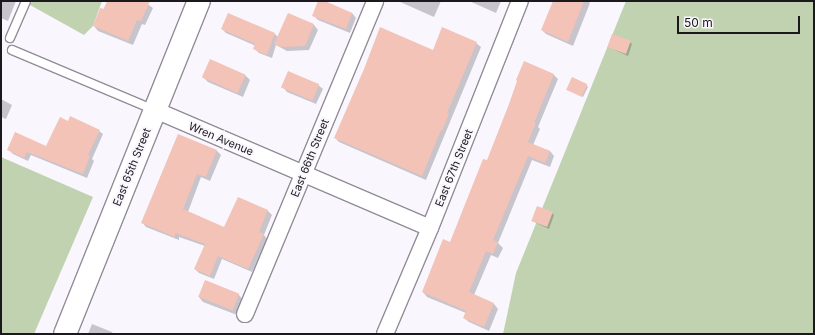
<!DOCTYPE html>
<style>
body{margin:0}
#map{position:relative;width:815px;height:335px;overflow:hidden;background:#faf6fe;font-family:Inter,sans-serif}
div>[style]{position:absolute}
.green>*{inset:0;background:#c1d2b0}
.shadow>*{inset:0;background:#0003}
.building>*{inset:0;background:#f2c3b6;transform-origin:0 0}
.roads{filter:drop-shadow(1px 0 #928d98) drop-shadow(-1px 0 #928d98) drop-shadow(0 1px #928d98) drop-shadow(0 -1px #928d98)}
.lane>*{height:8px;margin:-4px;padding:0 4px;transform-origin:4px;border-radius:4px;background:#fff}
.street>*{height:16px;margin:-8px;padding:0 8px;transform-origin:8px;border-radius:8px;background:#fff}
.secondary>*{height:22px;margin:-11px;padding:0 11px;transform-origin:11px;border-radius:11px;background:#fff}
span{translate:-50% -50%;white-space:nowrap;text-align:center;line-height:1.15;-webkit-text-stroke:4px #faf6fe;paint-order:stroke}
.street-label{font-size:11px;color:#1b191d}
.frame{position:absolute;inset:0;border:2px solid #1b191d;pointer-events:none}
.scale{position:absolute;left:677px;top:16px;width:123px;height:18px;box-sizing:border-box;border:2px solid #1b191d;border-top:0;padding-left:5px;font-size:12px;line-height:14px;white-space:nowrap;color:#1b191d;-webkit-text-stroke:3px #faf6fe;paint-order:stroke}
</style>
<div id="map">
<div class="green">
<i style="clip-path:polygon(32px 1px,102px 1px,93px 26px,84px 35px,30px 5px)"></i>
<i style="clip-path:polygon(626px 1px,814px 1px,814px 334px,503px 334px,516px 273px)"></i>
<i style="clip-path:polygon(1px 157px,93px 197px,34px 334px,1px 334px)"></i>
</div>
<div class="shadow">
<i style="clip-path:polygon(1px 1px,16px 1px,8px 21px,1px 18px)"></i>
<i style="clip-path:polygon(108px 1px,143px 1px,153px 8px,145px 25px,142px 24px,133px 45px,98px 31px,94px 26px)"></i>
<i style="clip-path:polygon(320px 1px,352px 13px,356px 18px,350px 33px,318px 20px,313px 15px)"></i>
<i style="clip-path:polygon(398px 1px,441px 1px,434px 17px)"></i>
<i style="clip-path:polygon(469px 1px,501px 1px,496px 13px)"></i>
<i style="clip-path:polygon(554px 1px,588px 1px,590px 3px,573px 46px,546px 34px,542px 30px)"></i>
<i style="clip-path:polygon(288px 14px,314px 25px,318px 30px,309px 50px,287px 51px,276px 45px,272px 58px,259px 53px,255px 49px,256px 46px,226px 33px,222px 29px,275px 34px,278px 37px)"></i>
<i style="clip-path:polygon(630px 42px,632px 44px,628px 56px,608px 47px)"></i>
<i style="clip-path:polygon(476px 43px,481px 47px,426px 180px,339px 142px,335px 138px,433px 52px)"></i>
<i style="clip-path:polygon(211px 61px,246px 76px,250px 80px,243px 97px,208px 82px,204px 78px)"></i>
<i style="clip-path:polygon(525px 62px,554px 75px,558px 79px,538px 127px,540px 129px,533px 145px,550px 151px,554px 156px,550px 167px,532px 160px,498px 243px,503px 248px,498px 258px,491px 255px,474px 295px,494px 304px,498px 309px,489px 331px,469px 322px,464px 318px,466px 313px,427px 297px,423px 292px,451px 243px,487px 162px,510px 105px)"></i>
<i style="clip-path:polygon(318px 85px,323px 89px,316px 104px,287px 92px,283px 87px)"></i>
<i style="clip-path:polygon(586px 85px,588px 87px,583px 97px,568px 89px)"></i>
<i style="clip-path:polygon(1px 99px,12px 105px,6px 119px,1px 117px)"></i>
<i style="clip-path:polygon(99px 131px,103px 134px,92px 159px,94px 161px,87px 178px,31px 155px,28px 161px,13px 154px,9px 150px,47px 147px)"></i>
<i style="clip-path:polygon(178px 135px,217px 151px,221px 155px,210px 181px,201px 177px,188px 212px,225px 228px,238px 198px,268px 211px,272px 215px,264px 235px,267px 239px,252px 272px,222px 259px,214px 279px,199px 273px,195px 269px,205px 246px,179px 237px,179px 240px,146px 227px,142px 222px)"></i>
<i style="clip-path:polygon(552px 213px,554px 215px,549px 229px,532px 221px)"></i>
<i style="clip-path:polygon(206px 281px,239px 295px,243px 300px,237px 315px,203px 302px,199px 297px)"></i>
<i style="clip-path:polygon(92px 324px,112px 332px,113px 334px,88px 334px)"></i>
</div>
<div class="building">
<i style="clip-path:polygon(107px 1px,150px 1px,141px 21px,137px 20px,128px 41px,93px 26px,100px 8px,104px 9px)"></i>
<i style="clip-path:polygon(318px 1px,325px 1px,352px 13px,346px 29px,312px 16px)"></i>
<i style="clip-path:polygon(553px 1px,584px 1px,568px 42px,541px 30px)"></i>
<i style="clip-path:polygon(228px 13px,275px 33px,267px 55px,253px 49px,255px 44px,221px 29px)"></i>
<i style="clip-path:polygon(288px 13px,314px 24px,305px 46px,281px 47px,274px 44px)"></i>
<i style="clip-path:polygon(380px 27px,433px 50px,442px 27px,477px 42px,447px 113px,449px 114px,442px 131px,441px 130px,422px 176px,334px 138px,364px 69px)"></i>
<i style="left:612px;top:34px;width:20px;height:14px;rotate:20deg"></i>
<i style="left:210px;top:59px;width:39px;height:20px;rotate:24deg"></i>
<i style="clip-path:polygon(524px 61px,554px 74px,534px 123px,536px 123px,528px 142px,550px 151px,545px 163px,528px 156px,493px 240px,498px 242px,493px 254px,486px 251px,469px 292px,494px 303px,484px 327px,463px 318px,466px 311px,422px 292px,443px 239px,450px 242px,483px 159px,487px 160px,509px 104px,517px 81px,516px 80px)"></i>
<i style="left:288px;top:71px;width:34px;height:18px;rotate:23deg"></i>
<i style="left:572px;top:77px;width:17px;height:14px;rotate:25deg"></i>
<i style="clip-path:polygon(70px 116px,100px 130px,88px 155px,90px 156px,83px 174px,27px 152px,24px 158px,7px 150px,15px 132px,46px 146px,60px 117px,68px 121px)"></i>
<i style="clip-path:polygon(178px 134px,217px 150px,206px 177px,197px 174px,183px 209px,224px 227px,238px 197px,268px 210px,259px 232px,264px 234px,248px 269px,218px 256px,210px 276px,194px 269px,205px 244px,175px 233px,175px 237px,141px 223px)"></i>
<i style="left:537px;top:206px;width:17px;height:16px;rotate:21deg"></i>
<i style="left:205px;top:280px;width:37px;height:18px;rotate:22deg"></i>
</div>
<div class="roads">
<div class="lane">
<i style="left:10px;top:38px;width:40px;rotate:-66.6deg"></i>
<i style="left:12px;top:50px;width:155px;rotate:22.8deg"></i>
</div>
<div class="street">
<i style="left:155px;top:110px;width:299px;rotate:23.2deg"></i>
<i style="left:245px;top:314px;width:339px;rotate:-67.4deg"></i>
<i style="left:385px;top:334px;width:115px;rotate:-67deg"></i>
<i style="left:430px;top:228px;width:244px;rotate:-68.4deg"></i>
</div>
<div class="secondary">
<i style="left:65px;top:334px;width:359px;rotate:-68.1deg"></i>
</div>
</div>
<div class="street-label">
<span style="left:221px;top:139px;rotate:23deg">Wren Avenue</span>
<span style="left:310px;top:158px;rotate:-68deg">East 66th Street</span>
<span style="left:132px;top:167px;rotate:-68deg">East 65th Street</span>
<span style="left:454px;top:168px;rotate:-68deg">East 67th Street</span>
</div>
<div class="frame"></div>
<div class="scale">50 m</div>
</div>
